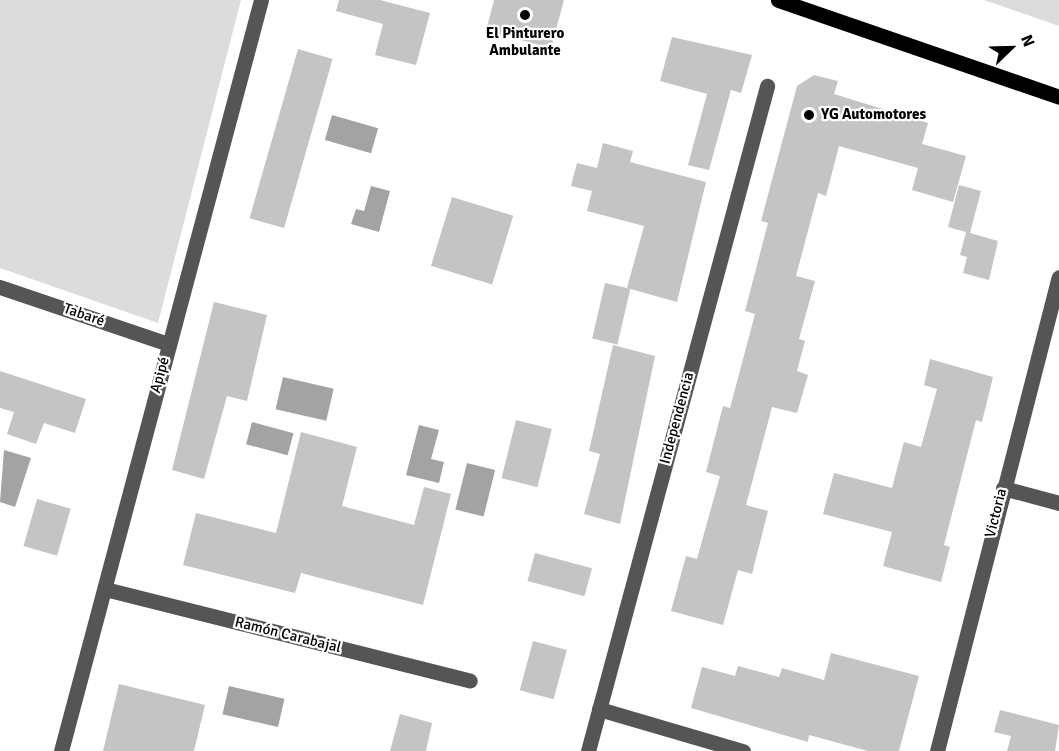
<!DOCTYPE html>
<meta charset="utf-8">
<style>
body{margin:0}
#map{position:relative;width:1059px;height:751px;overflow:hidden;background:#fff;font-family:Signika,sans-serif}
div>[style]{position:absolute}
.green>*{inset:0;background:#dcdcdc}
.water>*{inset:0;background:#a3a3a3;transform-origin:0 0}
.building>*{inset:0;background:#c4c4c4;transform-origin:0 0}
.minor>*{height:15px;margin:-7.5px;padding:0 7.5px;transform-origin:7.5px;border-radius:7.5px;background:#555}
.major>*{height:15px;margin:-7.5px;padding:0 7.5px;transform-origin:7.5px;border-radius:7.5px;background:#000}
.dots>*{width:16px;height:16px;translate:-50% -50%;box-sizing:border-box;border:3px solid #fff;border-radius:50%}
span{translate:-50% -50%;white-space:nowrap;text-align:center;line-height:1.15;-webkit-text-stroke:4.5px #fff;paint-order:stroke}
.poi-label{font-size:15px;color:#000;font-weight:700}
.left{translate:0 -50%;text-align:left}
.street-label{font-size:15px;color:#000}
.north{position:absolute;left:981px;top:18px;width:60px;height:60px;-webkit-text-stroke:4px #fff;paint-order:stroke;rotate:67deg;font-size:16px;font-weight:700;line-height:24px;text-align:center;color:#000}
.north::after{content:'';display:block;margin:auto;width:21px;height:27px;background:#000;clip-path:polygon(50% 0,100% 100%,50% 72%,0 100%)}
</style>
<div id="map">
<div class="green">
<i style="clip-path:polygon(0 0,241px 0,158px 323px,0 268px)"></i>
<i style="clip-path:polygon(984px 0,1059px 0,1059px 26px,1039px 19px)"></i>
</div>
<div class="water">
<i style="left:332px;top:115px;width:48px;height:26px;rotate:16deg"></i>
<i style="clip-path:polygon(371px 186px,390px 191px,379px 232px,351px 224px,356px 209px,364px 211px)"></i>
<i style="left:283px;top:377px;width:52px;height:33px;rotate:13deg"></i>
<i style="left:252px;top:422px;width:43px;height:23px;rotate:15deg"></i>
<i style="clip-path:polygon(419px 425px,439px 430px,431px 459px,444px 462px,439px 483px,406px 475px)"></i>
<i style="clip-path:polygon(4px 450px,31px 458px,15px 507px,0 502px)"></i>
<i style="left:467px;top:463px;width:29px;height:48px;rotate:14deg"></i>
<i style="left:229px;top:686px;width:57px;height:29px;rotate:13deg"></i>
</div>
<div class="building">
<i style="clip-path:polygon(339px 0,380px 0,430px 13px,416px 65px,375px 55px,383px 24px,336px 11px)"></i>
<i style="clip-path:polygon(494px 0,564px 0,551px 48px,486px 31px)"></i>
<i style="clip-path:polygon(672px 37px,752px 55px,741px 93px,731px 90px,709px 170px,688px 165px,707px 94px,660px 81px)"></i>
<i style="left:298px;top:49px;width:36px;height:176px;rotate:16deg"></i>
<i style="clip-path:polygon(814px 75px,838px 81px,834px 94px,928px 123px,922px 144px,966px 156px,953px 202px,912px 190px,918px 168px,839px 146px,826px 196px,818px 193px,796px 276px,815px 281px,799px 339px,805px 341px,797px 371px,808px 375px,797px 413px,772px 407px,746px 505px,768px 511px,752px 574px,738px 570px,723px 625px,671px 611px,686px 556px,697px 559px,720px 476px,706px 472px,723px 406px,730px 408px,755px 314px,745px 311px,768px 223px,761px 221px,797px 86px)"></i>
<i style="clip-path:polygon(603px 143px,633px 151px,630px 162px,706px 182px,677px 302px,627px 288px,644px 226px,587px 211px,592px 191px,571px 186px,577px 163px,597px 168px)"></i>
<i style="clip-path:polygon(959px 185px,981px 191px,970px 233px,998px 241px,989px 280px,963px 273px,967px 257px,960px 255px,966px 232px,948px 227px)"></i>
<i style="left:452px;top:197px;width:64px;height:72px;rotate:17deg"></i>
<i style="left:605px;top:283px;width:26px;height:57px;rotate:13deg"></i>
<i style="clip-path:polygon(214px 302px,267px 315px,247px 401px,227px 396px,204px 479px,172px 470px)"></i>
<i style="clip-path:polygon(613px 345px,655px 356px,620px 524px,584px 514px,600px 454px,589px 451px)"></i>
<i style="clip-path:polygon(930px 359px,993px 377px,982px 422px,976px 420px,944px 545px,950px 547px,941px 582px,883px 566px,892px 532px,823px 514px,834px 473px,892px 488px,904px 442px,921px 447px,937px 389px,924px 385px)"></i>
<i style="clip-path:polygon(0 371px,86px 399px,75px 433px,44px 423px,36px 444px,7px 434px,14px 412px,0 408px)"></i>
<i style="left:516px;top:420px;width:37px;height:60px;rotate:14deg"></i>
<i style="clip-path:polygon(301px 432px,357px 447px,342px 506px,414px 525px,424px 487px,451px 494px,423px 605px,301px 573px,295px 593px,183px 565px,196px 513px,276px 533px)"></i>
<i style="left:37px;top:499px;width:35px;height:49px;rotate:16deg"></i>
<i style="left:535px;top:553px;width:59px;height:29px;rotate:15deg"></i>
<i style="left:533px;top:641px;width:35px;height:51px;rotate:15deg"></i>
<i style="clip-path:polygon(831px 653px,919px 676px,899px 751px,868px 751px,809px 735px,808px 742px,691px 708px,702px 667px,735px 676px,738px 666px,779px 677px,782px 668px,824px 680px)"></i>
<i style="clip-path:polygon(119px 684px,205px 705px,194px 751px,103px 751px)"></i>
<i style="clip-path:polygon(1000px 710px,1059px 725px,1055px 751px,1007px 751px,1011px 736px,994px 732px)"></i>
<i style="clip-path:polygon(400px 714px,432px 723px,426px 751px,390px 751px)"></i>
</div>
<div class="minor">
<i style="left:0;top:287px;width:177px;rotate:18.7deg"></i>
<i style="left:1003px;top:488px;width:58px;rotate:15deg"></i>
<i style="left:105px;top:589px;width:376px;rotate:14.1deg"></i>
<i style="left:599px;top:709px;width:150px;rotate:16.3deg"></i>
<i style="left:61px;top:751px;width:777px;rotate:-75.09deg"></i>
<i style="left:588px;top:751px;width:689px;rotate:-74.93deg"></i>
<i style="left:937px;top:751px;width:489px;rotate:-75.6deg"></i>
</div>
<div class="major">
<i style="left:778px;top:0;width:297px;rotate:19deg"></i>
</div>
<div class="dots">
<i style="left:525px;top:15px;background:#000"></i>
<i style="left:809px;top:115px;background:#000"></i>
</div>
<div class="poi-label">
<span style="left:525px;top:42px">El Pinturero<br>Ambulante</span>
<span class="left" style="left:821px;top:115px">YG Automotores</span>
</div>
<div class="street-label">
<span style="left:84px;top:315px;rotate:19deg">Tabaré</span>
<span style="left:160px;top:375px;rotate:-75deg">Apipé</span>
<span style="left:677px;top:418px;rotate:-75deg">Independencia</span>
<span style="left:996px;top:513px;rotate:-76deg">Victoria</span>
<span style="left:288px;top:635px;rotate:14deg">Ramón Carabajal</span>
</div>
<div class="north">N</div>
</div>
